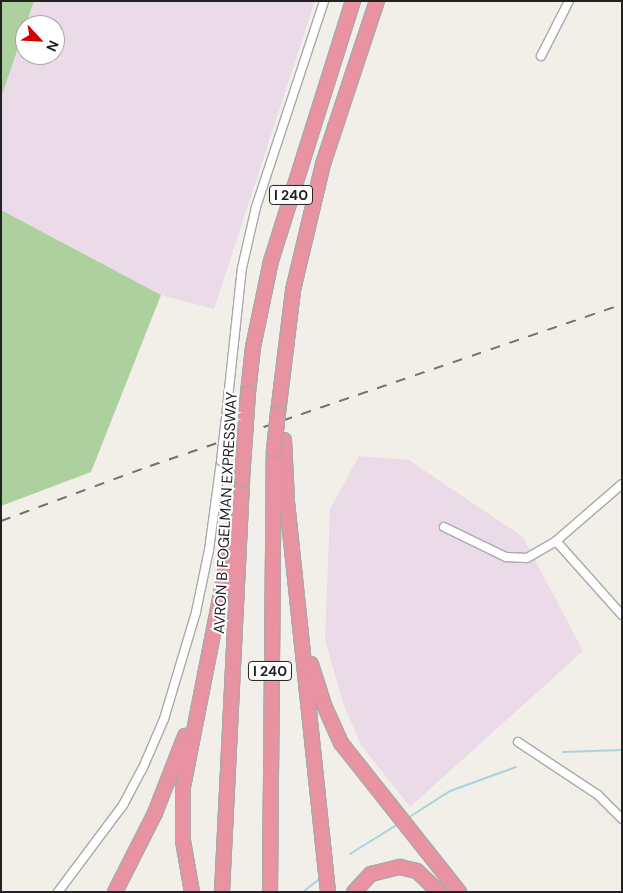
<!DOCTYPE html>
<style>
body{margin:0}
#map{position:relative;width:623px;height:893px;overflow:hidden;background:#f2efe9;font-family:"DM Sans",sans-serif}
div>[style]{position:absolute}
.industrial>*{inset:0;background:#ebdbe8}
.forest>*{inset:0;background:#add19e}
.stream>*{height:2px;margin:-1px;padding:0 1px;transform-origin:1px;border-radius:1px;background:#aad3df}
.roads{filter:drop-shadow(1px 0 #a9a9a9) drop-shadow(-1px 0 #a9a9a9) drop-shadow(0 1px #a9a9a9) drop-shadow(0 -1px #a9a9a9)}
.minor>*{height:8px;margin:-4px;padding:0 4px;transform-origin:4px;border-radius:4px;background:#fff}
.motorway>*{height:14px;margin:-7px;padding:0 7px;transform-origin:7px;border-radius:7px;background:#e892a2}
.rail>*{height:2px;margin-top:-1px;transform-origin:0;background:repeating-linear-gradient(90deg,#707070 0 10px,transparent 0 20px)}
.bridges{filter:drop-shadow(1px 0 #a9a9a9) drop-shadow(-1px 0 #a9a9a9) drop-shadow(0 1px #a9a9a9) drop-shadow(0 -1px #a9a9a9)}
.minor-bridge>*{height:8px;margin:-4px;padding:0 4px;transform-origin:4px;border-radius:4px;background:#fff}
.motorway-bridge>*{height:14px;margin:-7px;padding:0 7px;transform-origin:7px;border-radius:7px;background:#e892a2}
span{translate:-50% -50%;white-space:nowrap;text-align:center;line-height:1.15;-webkit-text-stroke:4px #fff;paint-order:stroke}
.shield-label span{padding:1px 4px;background:#fff;border:1px solid;border-radius:4px;-webkit-text-stroke-width:0}
.shield-label{font-size:14px;color:#222;font-weight:700}
.street-label{font-size:15px;color:#222}
.frame{position:absolute;inset:0;border:2px solid #222;pointer-events:none}
.north{position:absolute;left:15px;top:15px;width:50px;height:50px;box-sizing:border-box;background:#fff;border:1px solid #a7a7a7;border-radius:50%;rotate:115deg;font-size:14px;font-weight:700;line-height:20px;text-align:center;color:#222}
.north::after{content:'';display:block;margin:auto;width:18px;height:22px;background:#d40000;clip-path:polygon(50% 0,100% 100%,50% 72%,0 100%)}
</style>
<div id="map">
<div class="industrial">
<i style="clip-path:polygon(34px 1px,315px 1px,214px 309px,161px 295px,1px 210px,1px 98px,25px 27px,25px 55px,55px 55px,55px 25px,26px 25px)"></i>
<i style="clip-path:polygon(359px 456px,409px 460px,523px 537px,583px 651px,410px 807px,361px 745px,343px 703px,325px 640px,330px 509px)"></i>
</div>
<div class="forest">
<i style="clip-path:polygon(1px 1px,34px 1px,1px 98px)"></i>
<i style="clip-path:polygon(1px 210px,161px 295px,91px 472px,1px 506px)"></i>
</div>
<div class="stream">
<i style="left:563px;top:752px;width:59px;rotate:-1.9deg"></i>
<i style="left:411px;top:816px;width:46px;rotate:-32.7deg"></i>
<i style="left:450px;top:791px;width:70px;rotate:-20deg"></i>
<i style="left:350px;top:854px;width:57px;rotate:-32deg"></i>
<i style="left:303px;top:892px;width:22px;rotate:-39deg"></i>
</div>
<div class="roads">
<div class="minor">
<i style="left:541px;top:56px;width:62px;rotate:-63deg"></i>
<i style="left:226px;top:417px;width:150px;rotate:-83.9deg"></i>
<i style="left:242px;top:268px;width:63px;rotate:-77.1deg"></i>
<i style="left:256px;top:207px;width:217px;rotate:-71.7deg"></i>
<i style="left:444px;top:527px;width:69px;rotate:25.8deg"></i>
<i style="left:506px;top:557px;width:21px;rotate:3deg"></i>
<i style="left:527px;top:558px;width:34px;rotate:-30deg"></i>
<i style="left:556px;top:541px;width:87px;rotate:-40.8deg"></i>
<i style="left:556px;top:541px;width:99px;rotate:48.3deg"></i>
<i style="left:518px;top:742px;width:96px;rotate:33.5deg"></i>
<i style="left:598px;top:795px;width:34px;rotate:45deg"></i>
<i style="left:58px;top:892px;width:109px;rotate:-53.2deg"></i>
<i style="left:123px;top:805px;width:40px;rotate:-62deg"></i>
<i style="left:142px;top:770px;width:56px;rotate:-66.7deg"></i>
<i style="left:164px;top:719px;width:112px;rotate:-73.3deg"></i>
<i style="left:196px;top:612px;width:63px;rotate:-78.2deg"></i>
<i style="left:209px;top:550px;width:90px;rotate:-82.3deg"></i>
</div>
<div class="motorway">
<i style="left:248px;top:393px;width:46px;rotate:-83.8deg"></i>
<i style="left:253px;top:347px;width:88px;rotate:-78.2deg"></i>
<i style="left:271px;top:261px;width:273px;rotate:-72.5deg"></i>
<i style="left:278px;top:413px;width:124px;rotate:-83deg"></i>
<i style="left:293px;top:290px;width:130px;rotate:-76.6deg"></i>
<i style="left:323px;top:164px;width:172px;rotate:-71.7deg"></i>
<i style="left:284px;top:440px;width:62px;rotate:87.2deg"></i>
<i style="left:287px;top:502px;width:392px;rotate:84deg"></i>
<i style="left:311px;top:664px;width:43px;rotate:72.4deg"></i>
<i style="left:324px;top:705px;width:42px;rotate:65.9deg"></i>
<i style="left:341px;top:743px;width:190px;rotate:51.6deg"></i>
<i style="left:115px;top:892px;width:89px;rotate:-63.1deg"></i>
<i style="left:155px;top:813px;width:83px;rotate:-68.7deg"></i>
<i style="left:192px;top:892px;width:52px;rotate:-100deg"></i>
<i style="left:183px;top:841px;width:54px;rotate:-90deg"></i>
<i style="left:183px;top:787px;width:271px;rotate:-78.9deg"></i>
<i style="left:222px;top:892px;width:413px;rotate:-87.2deg"></i>
<i style="left:270px;top:892px;width:442px;rotate:-89.5deg"></i>
<i style="left:354px;top:892px;width:25px;rotate:-47deg"></i>
<i style="left:371px;top:874px;width:30px;rotate:-14deg"></i>
<i style="left:400px;top:867px;width:17px;rotate:13deg"></i>
<i style="left:417px;top:871px;width:30px;rotate:44deg"></i>
</div>
</div>
<div class="rail">
<i style="left:1px;top:521px;width:159px;rotate:-20.3deg"></i>
<i style="left:150px;top:466px;width:499px;rotate:-18.9deg"></i>
</div>
<div class="bridges">
<div class="minor-bridge">
<i style="left:221px;top:461px;width:44px;rotate:-83.5deg"></i>
</div>
<div class="motorway-bridge">
<i style="left:274px;top:450px;width:37px;rotate:-84deg"></i>
<i style="left:242px;top:479px;width:86px;rotate:-86deg"></i>
</div>
</div>
<div class="shield-label">
<span style="left:291px;top:195px">I 240</span>
<span style="left:270px;top:671px">I 240</span>
</div>
<div class="street-label">
<span style="left:226px;top:513px;rotate:-87deg">AVRON B FOGELMAN EXPRESSWAY</span>
</div>
<div class="frame"></div>
<div class="north">N</div>
</div>
